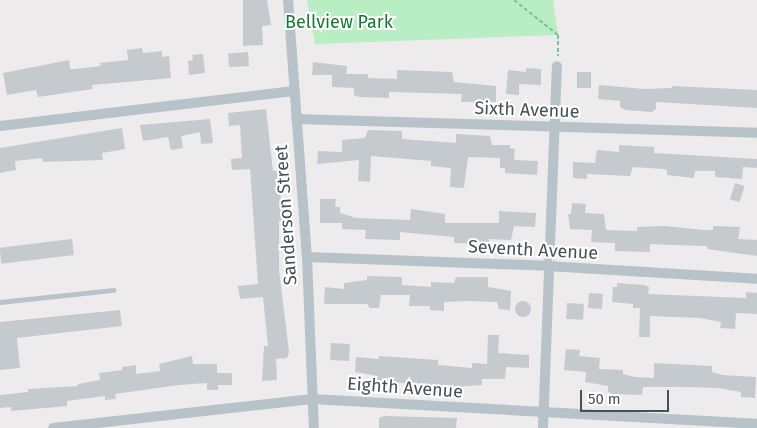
<!DOCTYPE html>
<style>
body{margin:0}
#map{position:relative;width:757px;height:428px;overflow:hidden;background:#eeebec;font-family:"Fira Sans",sans-serif}
div>[style]{position:absolute}
.green>*{inset:0;background:#b9edc4}
.building>*{inset:0;background:#c5cacf;transform-origin:0 0}
.round{border-radius:50%}
.path>*{height:2px;margin-top:-1px;transform-origin:0;background:repeating-linear-gradient(90deg,#72ca90 0 4px,transparent 0 6.5px)}
.service>*{height:5px;margin:-2.5px;padding:0 2.5px;transform-origin:2.5px;border-radius:2.5px;background:#b7c3c8}
.minor>*{height:10px;margin:-5px;padding:0 5px;transform-origin:5px;border-radius:5px;background:#b7c3c8}
span{translate:-50% -50%;white-space:nowrap;text-align:center;line-height:1.15;-webkit-text-stroke:4px #fff;paint-order:stroke}
.park-label{font-size:18px;color:#177737}
.street-label{font-size:18px;color:#445258}
.scale{position:absolute;left:580px;top:390px;width:89px;height:22px;box-sizing:border-box;border:2px solid #445258;border-top:0;padding-left:6px;font-size:15px;line-height:18px;white-space:nowrap;color:#445258;-webkit-text-stroke:4px #fff;paint-order:stroke}
</style>
<div id="map">
<div class="green">
<i style="clip-path:polygon(307px 0,553px 0,558px 35px,315px 44px)"></i>
</div>
<div class="building">
<i style="clip-path:polygon(243px 0,267px 0,271px 25px,262px 26px,263px 45px,243px 46px)"></i>
<i style="clip-path:polygon(142px 48px,143px 53px,162px 51px,162px 57px,169px 56px,171px 78px,92px 85px,93px 89px,38px 97px,36px 90px,7px 95px,3px 73px,69px 60px,70px 69px,74px 69px,101px 66px,100px 63px,128px 60px,127px 50px)"></i>
<i style="left:248px;top:52px;width:14px;height:20px;rotate:86deg"></i>
<i style="clip-path:polygon(203px 54px,205px 73px,189px 75px,188px 61px,193px 60px,192px 55px)"></i>
<i style="clip-path:polygon(313px 62px,347px 66px,346px 74px,368px 74px,368px 78px,397px 79px,397px 70px,452px 72px,454px 82px,496px 86px,496px 102px,461px 102px,462px 94px,389px 92px,389px 98px,359px 97px,354px 95px,354px 88px,332px 87px,332px 75px,312px 75px)"></i>
<i style="clip-path:polygon(526px 68px,541px 69px,541px 85px,519px 84px,519px 95px,506px 94px,508px 70px,526px 72px)"></i>
<i style="left:577px;top:72px;width:14px;height:16px"></i>
<i style="clip-path:polygon(599px 85px,645px 89px,672px 88px,672px 86px,757px 90px,757px 108px,656px 102px,656px 109px,652px 112px,625px 110px,620px 107px,620px 101px,598px 99px)"></i>
<i style="clip-path:polygon(266px 109px,273px 171px,279px 171px,282px 221px,279px 221px,279px 270px,289px 352px,287px 358px,276px 359px,277px 380px,262px 381px,264px 346px,268px 346px,263px 297px,240px 299px,238px 286px,258px 284px,250px 169px,232px 170px,231px 159px,242px 158px,240px 125px,229px 126px,228px 113px)"></i>
<i style="clip-path:polygon(210px 119px,213px 143px,201px 144px,200px 132px,181px 136px,183px 148px,171px 150px,168px 137px,143px 141px,140px 125px)"></i>
<i style="clip-path:polygon(122px 128px,125px 149px,102px 153px,103px 160px,43px 162px,42px 158px,15px 161px,16px 170px,0 173px,0 148px)"></i>
<i style="clip-path:polygon(368px 130px,402px 131px,402px 139px,456px 143px,456px 134px,490px 136px,492px 145px,510px 145px,510px 148px,515px 149px,514px 160px,538px 161px,537px 175px,505px 173px,505px 168px,500px 168px,500px 158px,468px 157px,464px 188px,450px 187px,451px 168px,431px 166px,431px 161px,371px 156px,370px 182px,358px 181px,359px 160px,317px 164px,318px 151px,342px 152px,342px 140px,365px 138px)"></i>
<i style="clip-path:polygon(619px 145px,654px 147px,654px 153px,757px 159px,757px 168px,743px 167px,742px 179px,715px 177px,715px 171px,695px 171px,694px 178px,667px 175px,667px 170px,663px 169px,633px 167px,630px 176px,587px 174px,587px 179px,573px 178px,573px 162px,595px 163px,597px 150px,619px 152px)"></i>
<i style="left:735px;top:183px;width:10px;height:17px;rotate:17deg"></i>
<i style="clip-path:polygon(320px 199px,336px 199px,335px 207px,340px 207px,340px 213px,356px 218px,410px 220px,411px 209px,445px 214px,445px 223px,499px 223px,499px 211px,514px 212px,536px 213px,535px 227px,514px 226px,511px 240px,489px 239px,489px 244px,454px 243px,454px 237px,400px 232px,400px 240px,365px 239px,366px 230px,342px 229px,342px 223px,320px 223px)"></i>
<i style="clip-path:polygon(572px 203px,586px 204px,585px 213px,604px 214px,606px 230px,637px 231px,637px 227px,665px 226px,704px 230px,713px 230px,713px 226px,740px 227px,738px 239px,757px 240px,757px 256px,707px 249px,707px 246px,673px 245px,650px 244px,650px 252px,615px 251px,615px 243px,591px 242px,592px 230px,570px 229px,568px 214px,571px 214px)"></i>
<i style="left:72px;top:239px;width:16px;height:73px;rotate:83deg"></i>
<i style="clip-path:polygon(367px 276px,402px 277px,402px 285px,431px 287px,431px 282px,454px 283px,456px 277px,488px 277px,488px 287px,511px 291px,510px 310px,499px 309px,497px 302px,468px 301px,444px 302px,444px 311px,430px 310px,430px 306px,409px 306px,410px 295px,381px 295px,379px 308px,370px 308px,367px 304px,324px 304px,325px 287px,344px 289px,344px 283px,367px 280px)"></i>
<i style="clip-path:polygon(617px 283px,644px 285px,649px 287px,648px 294px,746px 298px,746px 292px,757px 293px,757px 314px,736px 313px,735px 329px,720px 328px,721px 322px,700px 318px,650px 316px,650px 337px,639px 337px,640px 308px,633px 308px,633px 304px,612px 302px,613px 287px,617px 287px)"></i>
<i style="left:589px;top:293px;width:14px;height:15px;rotate:4deg"></i>
<i class="round" style="left:515px;top:301px;width:16px;height:16px"></i>
<i style="left:567px;top:303px;width:17px;height:16px;rotate:3deg"></i>
<i style="clip-path:polygon(120px 310px,122px 326px,17px 338px,20px 368px,0 370px,0 322px)"></i>
<i style="clip-path:polygon(488px 335px,499px 335px,498px 353px,529px 355px,529px 368px,506px 367px,505px 379px,482px 379px,482px 385px,454px 387px,377px 381px,378px 376px,355px 372px,356px 357px,379px 359px,379px 356px,438px 360px,438px 365px,472px 368px,472px 363px,487px 364px)"></i>
<i style="left:331px;top:343px;width:19px;height:17px;rotate:3deg"></i>
<i style="clip-path:polygon(566px 349px,580px 350px,579px 356px,600px 358px,599px 369px,623px 370px,623px 374px,635px 377px,654px 378px,654px 363px,712px 366px,712px 372px,723px 375px,756px 377px,755px 398px,741px 397px,741px 392px,718px 388px,685px 387px,643px 387px,642px 395px,613px 394px,608px 392px,608px 386px,585px 382px,586px 372px,564px 370px)"></i>
<i style="clip-path:polygon(192px 356px,193px 364px,217px 364px,217px 373px,232px 373px,232px 385px,218px 385px,218px 390px,207px 390px,207px 383px,179px 385px,115px 394px,116px 399px,105px 400px,105px 396px,67px 401px,67px 406px,11px 411px,11px 407px,0 408px,0 395px,28px 392px,28px 389px,78px 386px,78px 384px,100px 380px,99px 373px,122px 370px,122px 367px,136px 365px,136px 374px,160px 371px,159px 364px)"></i>
<i style="clip-path:polygon(384px 416px,457px 418px,456px 428px,379px 428px,379px 418px)"></i>
</div>
<div class="path">
<i style="left:514px;top:0;width:56px;rotate:38.5deg"></i>
<i style="left:558px;top:35px;width:21px;rotate:90deg"></i>
</div>
<div class="service">
<i style="left:0;top:302px;width:114px;rotate:-6.1deg"></i>
</div>
<div class="minor">
<i style="left:288px;top:0;width:258px;rotate:85.8deg"></i>
<i style="left:307px;top:257px;width:171px;rotate:87.7deg"></i>
<i style="left:296px;top:119px;width:461px;rotate:1.7deg"></i>
<i style="left:0;top:126px;width:296px;rotate:-6.8deg"></i>
<i style="left:307px;top:257px;width:240px;rotate:2.1deg"></i>
<i style="left:547px;top:266px;width:210px;rotate:3.5deg"></i>
<i style="left:53px;top:428px;width:261px;rotate:-6.4deg"></i>
<i style="left:312px;top:399px;width:446px;rotate:3.2deg"></i>
<i style="left:543px;top:428px;width:362px;rotate:-87.8deg"></i>
</div>
<div class="park-label">
<span style="left:339px;top:22px">Bellview Park</span>
</div>
<div class="street-label">
<span style="left:527px;top:110px;rotate:2deg">Sixth Avenue</span>
<span style="left:286px;top:215px;rotate:-94deg">Sanderson Street</span>
<span style="left:533px;top:250px;rotate:3deg">Seventh Avenue</span>
<span style="left:405px;top:388px;rotate:4deg">Eighth Avenue</span>
</div>
<div class="scale">50 m</div>
</div>
